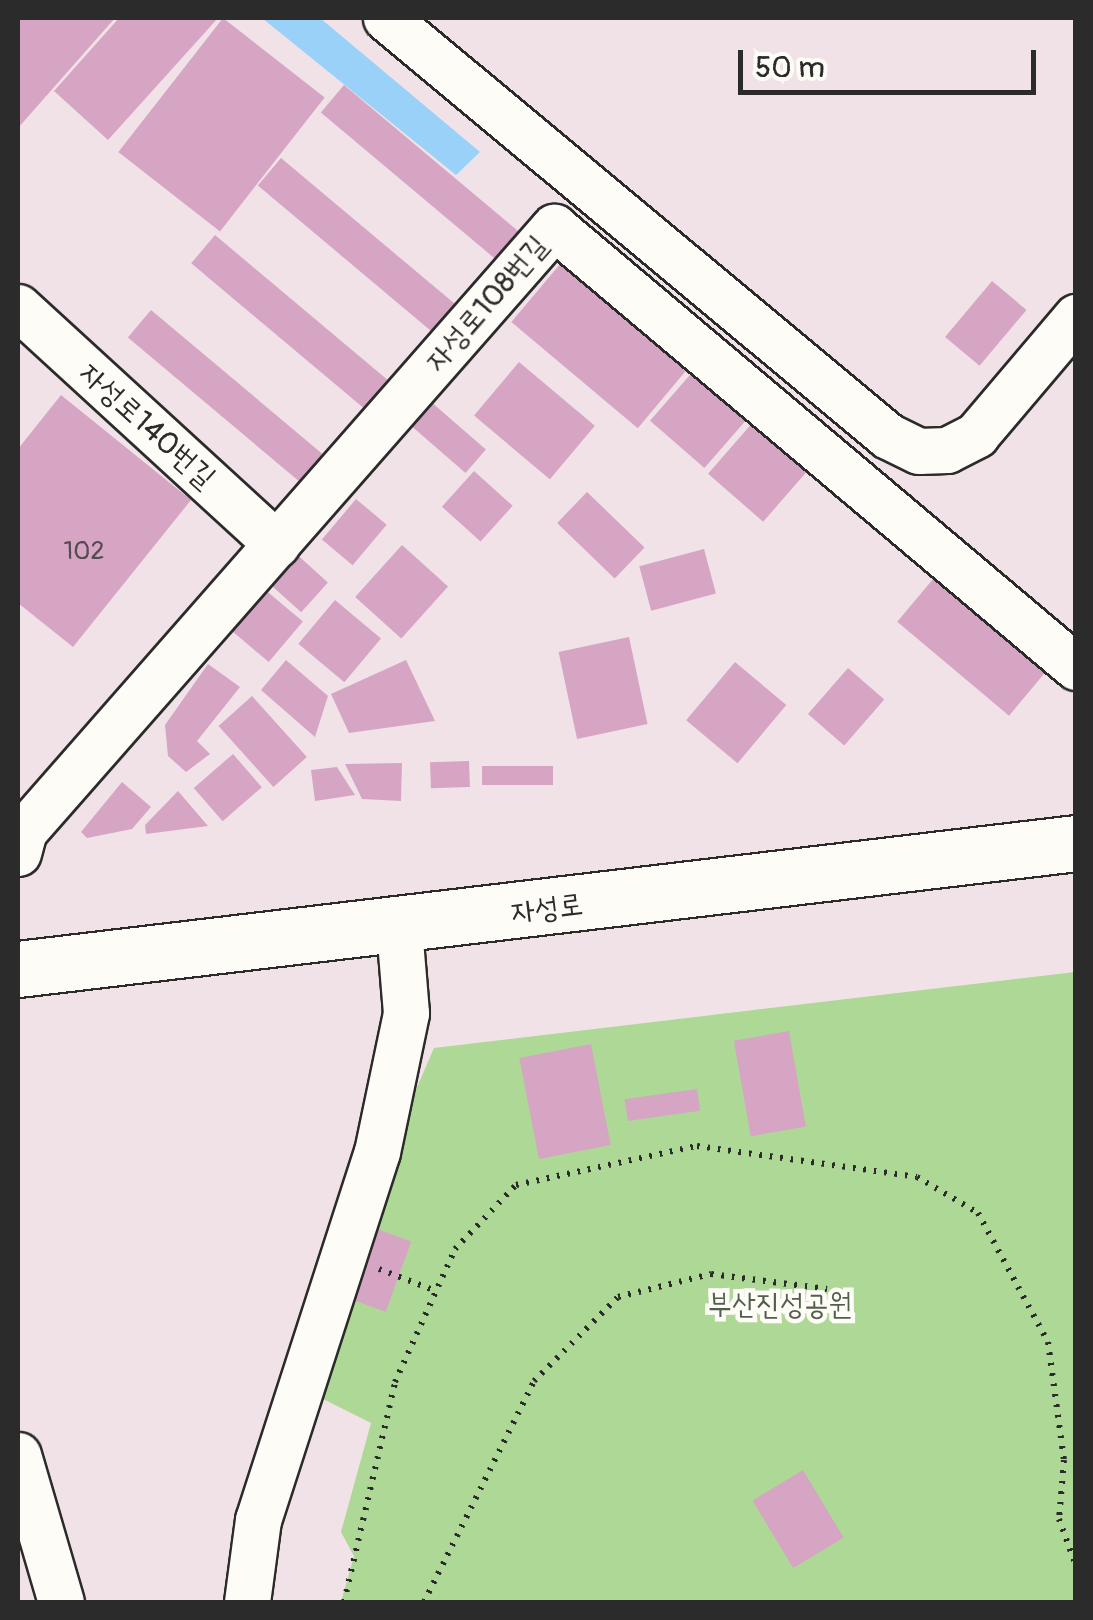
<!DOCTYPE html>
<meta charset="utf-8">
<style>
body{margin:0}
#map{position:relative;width:1093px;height:1620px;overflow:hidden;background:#f1e2e7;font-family:Pangolin,"Poor Story",sans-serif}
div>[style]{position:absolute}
.green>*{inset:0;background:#add896}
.water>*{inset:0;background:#99d1f8}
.building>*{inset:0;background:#d6a5c3;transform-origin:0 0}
.path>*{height:6px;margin-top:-3px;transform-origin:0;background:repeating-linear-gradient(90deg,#2b2b2b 0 2.5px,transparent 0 10.5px)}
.roads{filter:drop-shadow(2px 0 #2b2b2b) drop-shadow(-2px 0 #2b2b2b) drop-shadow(0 2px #2b2b2b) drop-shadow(0 -2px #2b2b2b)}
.minor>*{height:45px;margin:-22.5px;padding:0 22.5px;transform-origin:22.5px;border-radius:22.5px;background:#fdfcf7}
.secondary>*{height:55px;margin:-27.5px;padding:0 27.5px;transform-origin:27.5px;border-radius:27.5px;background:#fdfcf7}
span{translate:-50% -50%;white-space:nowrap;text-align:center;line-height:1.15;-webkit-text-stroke:9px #fdfcf7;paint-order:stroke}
.number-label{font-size:25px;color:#564a51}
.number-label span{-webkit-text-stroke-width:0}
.street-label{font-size:30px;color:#2b2b2b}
.park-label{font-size:30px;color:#525f4b}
.frame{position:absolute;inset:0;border:20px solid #2b2b2b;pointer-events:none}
.scale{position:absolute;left:738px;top:50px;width:298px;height:45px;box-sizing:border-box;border:5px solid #2b2b2b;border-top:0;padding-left:12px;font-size:30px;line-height:35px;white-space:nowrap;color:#2b2b2b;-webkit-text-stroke:8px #fdfcf7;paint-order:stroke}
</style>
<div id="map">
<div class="green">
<i style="clip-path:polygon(1075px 972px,1075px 1602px,341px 1602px,354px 1556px,341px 1532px,371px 1423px,303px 1389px,366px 1205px,434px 1048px)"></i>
</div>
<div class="water">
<i style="clip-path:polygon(262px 18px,320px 18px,480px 152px,456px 175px)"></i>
</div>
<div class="building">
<i style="clip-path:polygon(18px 18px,115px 18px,18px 128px)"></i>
<i style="clip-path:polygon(119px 18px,218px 18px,108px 140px,54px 91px)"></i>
<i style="left:223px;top:18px;width:129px;height:170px;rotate:38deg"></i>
<i style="left:344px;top:85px;width:241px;height:36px;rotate:40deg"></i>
<i style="left:281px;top:158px;width:242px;height:36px;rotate:40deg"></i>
<i style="left:215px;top:235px;width:241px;height:37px;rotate:40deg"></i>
<i style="left:566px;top:257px;width:165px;height:85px;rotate:40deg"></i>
<i style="left:992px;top:281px;width:45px;height:73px;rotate:40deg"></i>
<i style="left:151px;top:310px;width:241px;height:36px;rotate:40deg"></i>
<i style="left:519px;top:362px;width:99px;height:70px;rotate:40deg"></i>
<i style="left:696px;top:368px;width:72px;height:70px;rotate:41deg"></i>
<i style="clip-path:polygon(61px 395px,191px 500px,73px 647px,18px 603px,18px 449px)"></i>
<i style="left:430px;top:401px;width:74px;height:31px;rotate:41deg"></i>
<i style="left:754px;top:421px;width:73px;height:70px;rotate:41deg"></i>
<i style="left:474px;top:471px;width:52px;height:48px;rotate:42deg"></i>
<i style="left:587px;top:492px;width:80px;height:43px;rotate:44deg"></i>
<i style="left:356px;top:499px;width:40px;height:53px;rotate:40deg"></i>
<i style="left:402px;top:545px;width:62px;height:70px;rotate:42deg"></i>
<i style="left:704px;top:549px;width:46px;height:67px;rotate:75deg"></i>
<i style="left:293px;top:551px;width:47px;height:40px;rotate:42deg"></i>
<i style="left:939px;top:572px;width:146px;height:65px;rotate:40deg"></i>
<i style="left:263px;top:588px;width:52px;height:53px;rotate:40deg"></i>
<i style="left:335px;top:600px;width:60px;height:57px;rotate:40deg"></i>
<i style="left:629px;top:637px;width:89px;height:72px;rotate:78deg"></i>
<i style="clip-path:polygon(286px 660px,328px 696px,315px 737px,261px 690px)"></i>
<i style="clip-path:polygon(406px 660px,435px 721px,349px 733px,331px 694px)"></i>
<i style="left:735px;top:662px;width:67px;height:76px;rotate:40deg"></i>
<i style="clip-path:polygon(208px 664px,240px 687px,197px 741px,210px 754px,186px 772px,168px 756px,165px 725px)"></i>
<i style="left:848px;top:668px;width:48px;height:61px;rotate:41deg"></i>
<i style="left:252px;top:696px;width:82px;height:45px;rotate:48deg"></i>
<i style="left:233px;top:754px;width:44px;height:52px;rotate:49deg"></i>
<i style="left:469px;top:761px;width:26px;height:39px;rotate:88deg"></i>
<i style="clip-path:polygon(402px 763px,401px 801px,362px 799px,345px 764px)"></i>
<i style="left:553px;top:766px;width:19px;height:71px;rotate:90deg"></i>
<i style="clip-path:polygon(337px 767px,355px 795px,315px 801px,311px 770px)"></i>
<i style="clip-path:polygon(122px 782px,151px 807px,132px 829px,87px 838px,81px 832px)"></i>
<i style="clip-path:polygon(178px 791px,208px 826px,146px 834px,145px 825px)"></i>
<i style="left:789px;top:1031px;width:97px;height:56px;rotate:80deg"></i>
<i style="left:591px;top:1044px;width:103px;height:73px;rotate:79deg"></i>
<i style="left:697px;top:1089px;width:22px;height:73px;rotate:82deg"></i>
<i style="left:369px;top:1226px;width:45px;height:75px;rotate:20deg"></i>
<i style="left:803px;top:1470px;width:79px;height:59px;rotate:59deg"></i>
</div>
<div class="path">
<i style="left:379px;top:1269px;width:61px;rotate:21.1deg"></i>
<i style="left:344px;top:1602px;width:226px;rotate:-76.9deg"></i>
<i style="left:395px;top:1382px;width:146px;rotate:-65.7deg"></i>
<i style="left:455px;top:1249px;width:88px;rotate:-46.4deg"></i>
<i style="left:516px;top:1185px;width:185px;rotate:-12.2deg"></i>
<i style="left:697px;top:1146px;width:222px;rotate:8deg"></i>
<i style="left:917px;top:1177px;width:71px;rotate:30.5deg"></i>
<i style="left:978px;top:1213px;width:147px;rotate:61.5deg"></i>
<i style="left:1048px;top:1342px;width:119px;rotate:82.3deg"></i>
<i style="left:1064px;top:1460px;width:59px;rotate:94.8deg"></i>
<i style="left:1059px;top:1519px;width:50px;rotate:70.1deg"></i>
<i style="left:424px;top:1602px;width:247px;rotate:-63.5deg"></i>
<i style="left:534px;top:1381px;width:119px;rotate:-45deg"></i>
<i style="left:618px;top:1297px;width:96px;rotate:-13.9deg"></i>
<i style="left:711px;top:1274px;width:117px;rotate:7.4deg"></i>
</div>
<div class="roads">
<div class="minor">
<i style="left:386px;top:18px;width:653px;rotate:39.78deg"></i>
<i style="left:888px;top:436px;width:34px;rotate:26deg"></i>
<i style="left:919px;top:451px;width:28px;rotate:-2deg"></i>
<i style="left:947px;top:450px;width:33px;rotate:-27deg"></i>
<i style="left:976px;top:435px;width:155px;rotate:-49.7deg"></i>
<i style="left:18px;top:307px;width:351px;rotate:42.5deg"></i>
<i style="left:18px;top:853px;width:23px;rotate:-75deg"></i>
<i style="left:24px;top:831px;width:804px;rotate:-48.73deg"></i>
<i style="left:554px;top:227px;width:683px;rotate:40.13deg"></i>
<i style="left:18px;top:1455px;width:153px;rotate:73.7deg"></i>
<i style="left:247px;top:1602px;width:83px;rotate:-82.4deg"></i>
<i style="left:258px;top:1520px;width:387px;rotate:-72.1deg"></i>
<i style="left:377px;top:1152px;width:142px;rotate:-78.2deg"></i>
<i style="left:406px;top:1013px;width:86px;rotate:-94.7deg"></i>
</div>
<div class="secondary">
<i style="left:18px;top:969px;width:1065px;rotate:-6.79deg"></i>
</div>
</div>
<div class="number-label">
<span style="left:84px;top:552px">102</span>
</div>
<div class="street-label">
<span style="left:487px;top:304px;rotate:-49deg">자성로108번길</span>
<span style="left:147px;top:426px;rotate:42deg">자성로140번길</span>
<span style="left:547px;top:909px;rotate:-7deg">자성로</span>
</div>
<div class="park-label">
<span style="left:780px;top:1305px">부산진성공원</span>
</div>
<div class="frame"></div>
<div class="scale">50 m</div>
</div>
